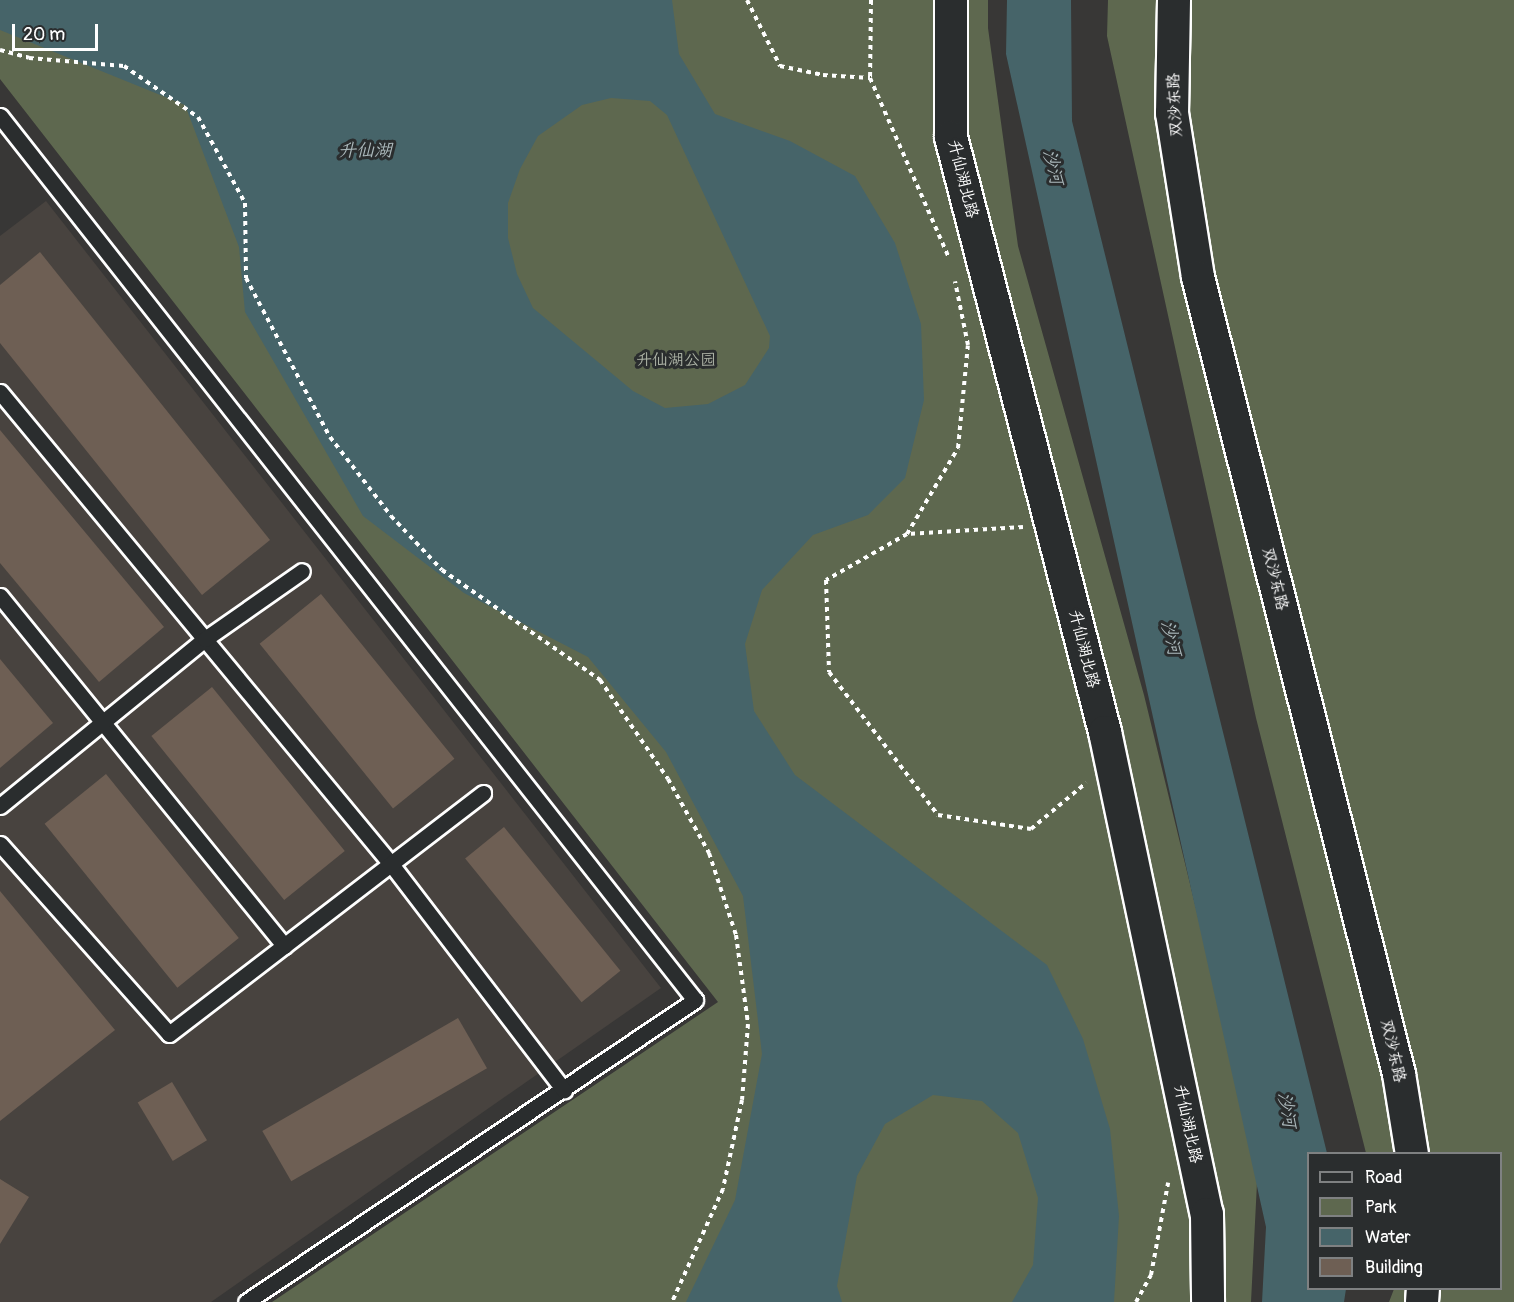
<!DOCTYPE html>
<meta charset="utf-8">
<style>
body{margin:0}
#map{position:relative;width:1514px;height:1302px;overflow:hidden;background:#383736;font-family:Pangolin,"LXGW WenKai TC",sans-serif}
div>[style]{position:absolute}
.built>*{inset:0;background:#48433f}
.green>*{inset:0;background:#5e684f}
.water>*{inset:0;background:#466469}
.building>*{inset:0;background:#6e5f54;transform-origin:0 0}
.path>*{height:4px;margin-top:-2px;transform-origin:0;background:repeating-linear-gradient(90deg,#fff 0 4.5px,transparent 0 9px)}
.roads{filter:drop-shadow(2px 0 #fff) drop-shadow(-2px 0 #fff) drop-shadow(0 2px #fff) drop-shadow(0 -2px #fff)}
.lane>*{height:15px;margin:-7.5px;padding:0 7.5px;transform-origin:7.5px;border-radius:7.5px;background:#2a2d2e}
.street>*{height:32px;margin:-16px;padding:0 16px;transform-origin:16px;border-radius:16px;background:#2a2d2e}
span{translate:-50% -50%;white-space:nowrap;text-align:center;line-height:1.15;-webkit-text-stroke:6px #2a2d2e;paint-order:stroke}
.street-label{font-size:16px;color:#fff}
.park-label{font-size:16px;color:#aeb4a7}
.water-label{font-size:18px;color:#acb9bc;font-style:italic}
.legend{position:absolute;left:1307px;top:1152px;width:195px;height:138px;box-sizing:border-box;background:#2a2d2e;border:2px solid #7f8182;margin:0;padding:8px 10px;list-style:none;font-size:18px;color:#fff}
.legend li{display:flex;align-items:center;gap:12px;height:30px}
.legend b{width:30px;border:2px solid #7f8182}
.scale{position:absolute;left:12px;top:24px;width:86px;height:27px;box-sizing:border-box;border:3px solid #fff;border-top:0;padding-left:8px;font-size:18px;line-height:21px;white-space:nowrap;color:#fff;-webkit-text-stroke:4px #2a2d2e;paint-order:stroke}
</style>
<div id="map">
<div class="built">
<i style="clip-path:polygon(46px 201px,661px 988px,211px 1302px,0 1302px,0 236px)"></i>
</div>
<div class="green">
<i style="clip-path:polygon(0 0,988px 0,988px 28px,1018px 246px,1144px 695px,1258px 1163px,1251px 1302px,272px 1302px,718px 1002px,0 79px)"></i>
<i style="clip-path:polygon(1108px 0,1514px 0,1514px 1302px,1389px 1302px,1394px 1289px,1500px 1288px,1500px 1154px,1366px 1153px,1256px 718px,1107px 36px)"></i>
</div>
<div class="water">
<i style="clip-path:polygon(evenodd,0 0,672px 0,679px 54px,715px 114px,790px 141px,855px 176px,895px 243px,921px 324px,924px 400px,905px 478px,868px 515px,813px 535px,762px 590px,745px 644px,754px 711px,795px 775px,1047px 965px,1083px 1039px,1110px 1129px,1119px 1216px,1114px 1302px,1012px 1302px,1033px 1265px,1038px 1198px,1018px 1133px,982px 1101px,933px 1095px,885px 1124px,857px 1176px,837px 1286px,842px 1302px,686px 1302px,735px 1200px,762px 1054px,743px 896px,666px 752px,588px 657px,464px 593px,363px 516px,245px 312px,239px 247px,185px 105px,0 30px,0 0,611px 98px,650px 101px,667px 115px,770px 336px,769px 348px,745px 385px,708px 404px,665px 408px,633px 391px,533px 308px,517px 274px,508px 238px,508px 203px,520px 169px,538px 136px,582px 105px,611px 98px)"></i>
<i style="clip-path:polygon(1007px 0,1071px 0,1072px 121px,1327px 1153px,1308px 1154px,1308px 1288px,1346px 1289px,1344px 1302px,1262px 1302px,1266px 1227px,1006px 54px)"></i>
</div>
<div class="building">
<i style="clip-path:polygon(40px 252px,270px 540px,202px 595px,0 343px,0 285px)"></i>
<i style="clip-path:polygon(0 430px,164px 627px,99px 682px,0 563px)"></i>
<i style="left:321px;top:594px;width:212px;height:79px;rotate:51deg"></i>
<i style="clip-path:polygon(0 659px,53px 723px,0 768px)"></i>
<i style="left:212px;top:687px;width:211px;height:78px;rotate:51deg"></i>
<i style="left:106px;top:774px;width:211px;height:79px;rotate:51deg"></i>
<i style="left:504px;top:827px;width:185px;height:50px;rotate:51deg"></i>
<i style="clip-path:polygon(0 891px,115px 1030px,0 1121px)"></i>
<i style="left:458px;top:1018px;width:58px;height:226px;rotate:60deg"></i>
<i style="left:172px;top:1082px;width:68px;height:40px;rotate:59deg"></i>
<i style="clip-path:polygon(0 1179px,29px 1197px,0 1244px)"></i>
</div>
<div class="path">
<i style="left:747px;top:0;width:74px;rotate:63.4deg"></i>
<i style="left:780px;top:66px;width:44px;rotate:11.8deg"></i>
<i style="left:823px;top:75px;width:47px;rotate:3.7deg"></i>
<i style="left:871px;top:0;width:78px;rotate:90.7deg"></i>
<i style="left:870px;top:78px;width:194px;rotate:66.3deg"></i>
<i style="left:0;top:50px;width:30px;rotate:15deg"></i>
<i style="left:29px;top:58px;width:95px;rotate:4.8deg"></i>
<i style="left:124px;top:66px;width:90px;rotate:34.6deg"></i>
<i style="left:198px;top:117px;width:98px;rotate:61.3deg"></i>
<i style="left:245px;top:203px;width:75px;rotate:89.2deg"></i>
<i style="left:246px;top:278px;width:180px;rotate:62.2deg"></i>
<i style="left:330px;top:437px;width:100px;rotate:52.3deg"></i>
<i style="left:391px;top:516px;width:74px;rotate:46.6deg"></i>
<i style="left:442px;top:570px;width:193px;rotate:34.8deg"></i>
<i style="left:600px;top:680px;width:120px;rotate:55.5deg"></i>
<i style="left:668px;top:779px;width:85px;rotate:61deg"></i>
<i style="left:709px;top:853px;width:86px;rotate:71.8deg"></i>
<i style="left:736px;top:935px;width:90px;rotate:82.3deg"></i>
<i style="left:748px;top:1024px;width:76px;rotate:94.5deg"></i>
<i style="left:742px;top:1100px;width:91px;rotate:102.1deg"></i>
<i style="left:723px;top:1189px;width:124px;rotate:114.3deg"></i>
<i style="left:1023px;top:527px;width:116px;rotate:176.5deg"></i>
<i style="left:907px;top:534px;width:93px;rotate:150.4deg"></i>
<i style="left:826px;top:580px;width:92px;rotate:88.1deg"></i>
<i style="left:829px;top:672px;width:180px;rotate:52.7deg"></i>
<i style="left:938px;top:815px;width:94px;rotate:8.6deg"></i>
<i style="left:1031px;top:829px;width:72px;rotate:-39.9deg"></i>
<i style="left:907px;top:534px;width:100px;rotate:-59.3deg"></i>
<i style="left:958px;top:448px;width:103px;rotate:-84.5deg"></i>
<i style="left:968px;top:345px;width:65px;rotate:-101.5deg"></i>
<i style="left:1136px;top:1302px;width:31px;rotate:-61deg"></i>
<i style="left:1151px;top:1275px;width:94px;rotate:-79.5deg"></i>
</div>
<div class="roads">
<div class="lane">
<i style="left:0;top:116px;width:1124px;rotate:51.83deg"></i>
<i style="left:695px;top:1000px;width:541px;rotate:146.07deg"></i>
<i style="left:0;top:392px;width:613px;rotate:50.36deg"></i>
<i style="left:391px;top:864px;width:285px;rotate:52.6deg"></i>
<i style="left:0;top:596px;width:451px;rotate:50.9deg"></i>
<i style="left:0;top:806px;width:264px;rotate:-39.2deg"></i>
<i style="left:205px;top:639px;width:118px;rotate:-35deg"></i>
<i style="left:0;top:844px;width:254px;rotate:48.3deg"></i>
<i style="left:169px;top:1034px;width:396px;rotate:-37.5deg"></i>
</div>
<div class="street">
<i style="left:951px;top:0;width:137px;rotate:90deg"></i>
<i style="left:951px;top:137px;width:615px;rotate:75.49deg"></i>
<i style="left:1105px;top:732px;width:493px;rotate:78.1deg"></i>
<i style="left:1207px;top:1214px;width:88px;rotate:89.3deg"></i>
<i style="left:1174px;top:0;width:113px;rotate:91deg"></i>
<i style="left:1172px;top:113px;width:166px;rotate:81deg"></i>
<i style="left:1198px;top:277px;width:822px;rotate:75.85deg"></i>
<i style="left:1399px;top:1074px;width:81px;rotate:80.8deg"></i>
<i style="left:1422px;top:1302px;width:14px;rotate:-86deg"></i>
</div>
</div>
<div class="street-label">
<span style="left:1175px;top:105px;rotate:-93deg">双沙东路</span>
<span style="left:963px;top:179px;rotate:76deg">升仙湖北路</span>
<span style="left:1275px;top:579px;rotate:76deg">双沙东路</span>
<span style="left:1084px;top:649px;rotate:76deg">升仙湖北路</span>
<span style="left:1393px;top:1051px;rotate:77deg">双沙东路</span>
<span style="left:1188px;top:1124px;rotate:78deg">升仙湖北路</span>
</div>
<div class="park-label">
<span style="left:676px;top:360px">升仙湖公园</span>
</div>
<div class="water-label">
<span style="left:365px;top:151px">升仙湖</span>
<span style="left:1052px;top:167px;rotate:76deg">沙河</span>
<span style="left:1170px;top:638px;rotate:76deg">沙河</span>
<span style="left:1286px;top:1110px;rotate:81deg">沙河</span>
</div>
<ul class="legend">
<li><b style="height:8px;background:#2a2d2e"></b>Road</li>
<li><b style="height:16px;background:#5e684f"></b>Park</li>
<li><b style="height:16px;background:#466469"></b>Water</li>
<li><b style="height:16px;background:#6e5f54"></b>Building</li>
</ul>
<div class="scale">20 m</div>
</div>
